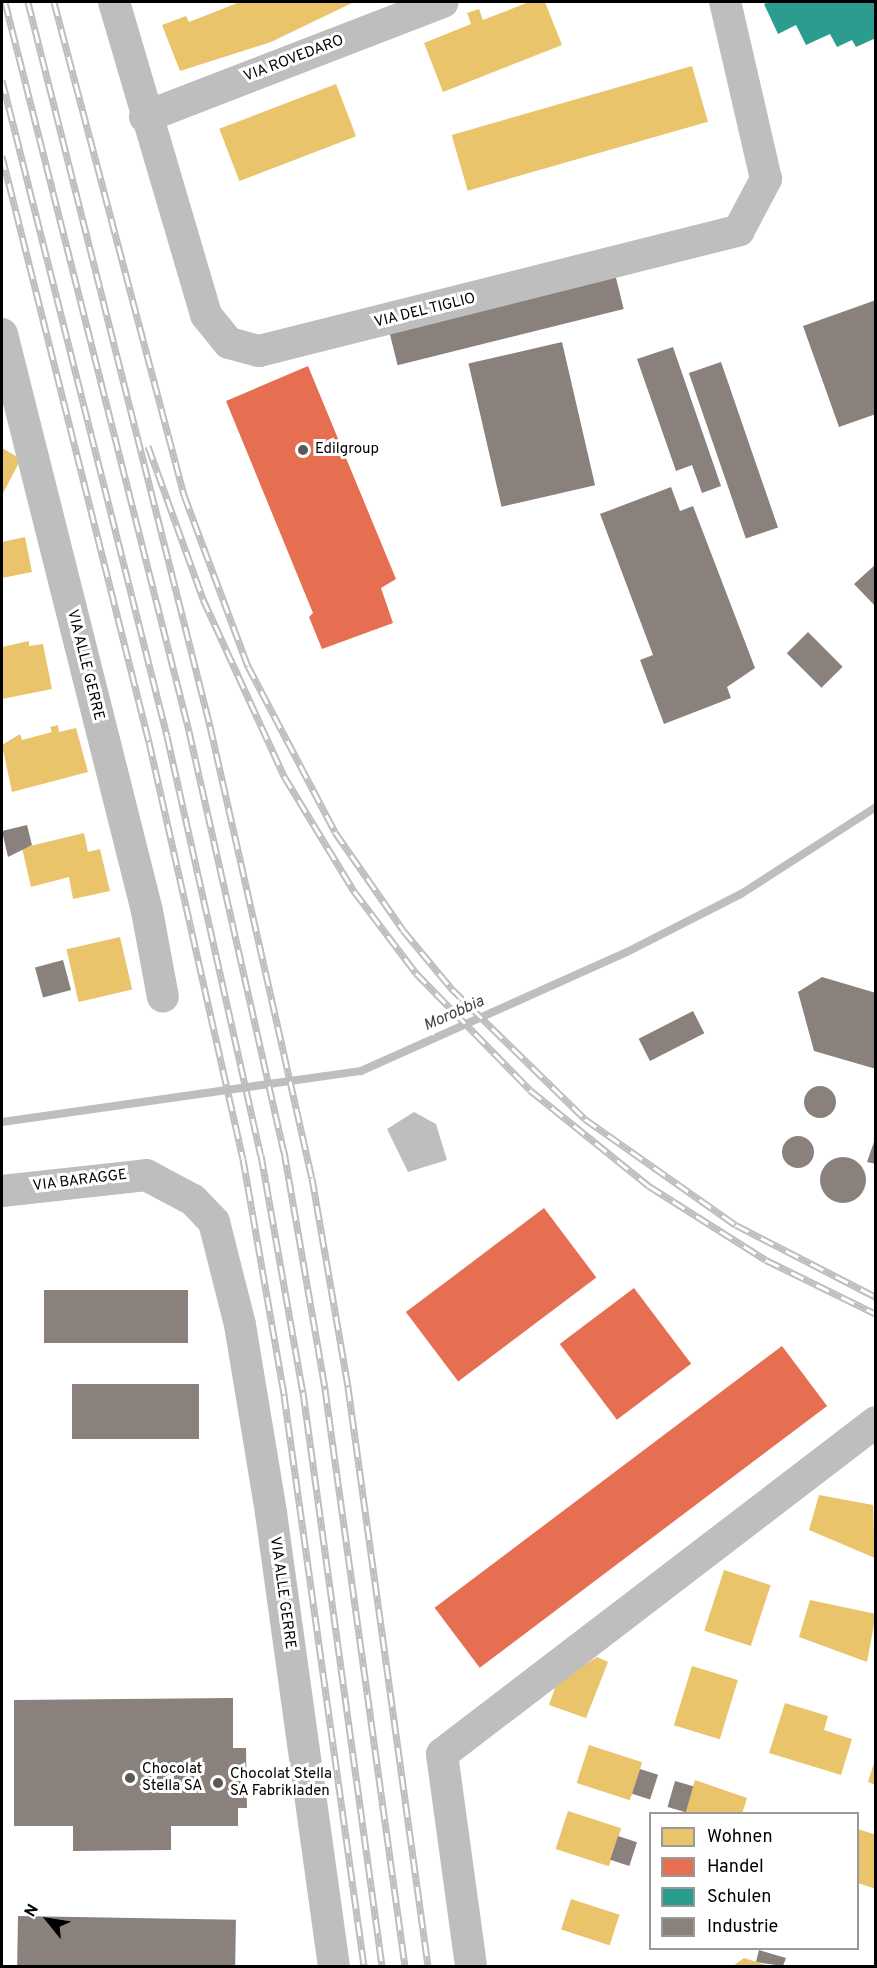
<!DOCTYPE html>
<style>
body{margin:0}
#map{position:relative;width:877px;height:1968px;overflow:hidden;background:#fff;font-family:Overpass,sans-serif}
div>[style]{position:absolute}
.water>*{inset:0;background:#bebebe}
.homes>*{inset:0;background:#e9c46a;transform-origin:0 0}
.shops>*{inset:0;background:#e76f51;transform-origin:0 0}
.schools>*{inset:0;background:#2a9d8f}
.industry>*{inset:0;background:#8a817c;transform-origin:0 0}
.round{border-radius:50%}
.stream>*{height:8px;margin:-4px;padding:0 4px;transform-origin:4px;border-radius:4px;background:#bebebe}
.minor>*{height:32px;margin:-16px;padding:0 16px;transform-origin:16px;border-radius:16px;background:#bebebe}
.rail>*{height:7px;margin-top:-3.5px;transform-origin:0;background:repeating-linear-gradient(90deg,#fff 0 14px,#bebebe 0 28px);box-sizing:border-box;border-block:2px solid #bebebe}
.dots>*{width:16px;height:16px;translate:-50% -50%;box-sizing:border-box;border:3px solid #fff;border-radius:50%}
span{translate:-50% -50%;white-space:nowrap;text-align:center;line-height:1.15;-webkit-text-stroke:6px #fff;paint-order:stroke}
.street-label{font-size:15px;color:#000}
.poi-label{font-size:15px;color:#000}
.left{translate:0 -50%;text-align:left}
.water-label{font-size:16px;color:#434343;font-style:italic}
.frame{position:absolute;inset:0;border:3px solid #000;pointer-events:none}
.legend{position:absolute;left:649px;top:1812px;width:210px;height:138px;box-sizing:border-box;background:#fff;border:2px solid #999;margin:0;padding:8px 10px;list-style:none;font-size:18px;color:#000}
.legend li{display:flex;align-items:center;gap:12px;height:30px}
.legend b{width:30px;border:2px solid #999}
.north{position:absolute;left:18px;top:1890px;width:60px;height:60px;-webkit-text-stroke:4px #fff;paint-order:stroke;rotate:300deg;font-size:16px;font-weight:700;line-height:24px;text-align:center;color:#000}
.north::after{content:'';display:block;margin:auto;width:21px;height:27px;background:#000;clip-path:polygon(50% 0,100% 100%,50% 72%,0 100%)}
</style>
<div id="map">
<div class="water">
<i style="clip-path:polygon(414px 1112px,436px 1124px,447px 1160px,408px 1172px,387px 1129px)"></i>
</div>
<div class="homes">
<i style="clip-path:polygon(240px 2px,354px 2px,271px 42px,180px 71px,162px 25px,186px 16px,189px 22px)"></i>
<i style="clip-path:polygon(529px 2px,545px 2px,562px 45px,443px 92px,424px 43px,471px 24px,467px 13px,479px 9px,483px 20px)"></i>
<i style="left:692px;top:66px;width:58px;height:250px;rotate:74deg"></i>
<i style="left:336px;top:84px;width:56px;height:125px;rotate:69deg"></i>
<i style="clip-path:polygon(2px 448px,21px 459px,2px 495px)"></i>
<i style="clip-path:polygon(25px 537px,32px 572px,2px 578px,2px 542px)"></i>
<i style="clip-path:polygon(29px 641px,29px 646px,43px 644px,52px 689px,2px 699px,2px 647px)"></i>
<i style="clip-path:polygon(58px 725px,59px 732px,76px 728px,88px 772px,12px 792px,2px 745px,20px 734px,22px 740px,52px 732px,50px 727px)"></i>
<i style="clip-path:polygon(84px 833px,88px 852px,100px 849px,110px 891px,73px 899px,69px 877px,31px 887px,22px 848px)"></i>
<i style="left:120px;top:937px;width:54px;height:55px;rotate:77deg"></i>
<i style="clip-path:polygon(819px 1495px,873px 1505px,875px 1558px,809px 1530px)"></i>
<i style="left:724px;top:1570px;width:49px;height:64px;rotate:18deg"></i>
<i style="clip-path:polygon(810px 1600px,876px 1614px,867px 1662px,799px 1637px)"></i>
<i style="clip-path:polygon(597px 1657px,608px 1662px,586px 1718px,549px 1705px,557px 1682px)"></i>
<i style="left:692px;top:1666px;width:48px;height:62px;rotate:17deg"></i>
<i style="clip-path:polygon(785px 1703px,828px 1716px,824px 1730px,852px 1739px,841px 1775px,769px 1753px)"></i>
<i style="left:589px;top:1745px;width:56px;height:40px;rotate:18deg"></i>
<i style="clip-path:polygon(875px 1760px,876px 1760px,876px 1785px,868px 1782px)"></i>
<i style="clip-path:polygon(695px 1780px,747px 1798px,742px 1814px,684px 1814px)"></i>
<i style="left:568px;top:1811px;width:56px;height:40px;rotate:18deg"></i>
<i style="clip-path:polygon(858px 1829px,876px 1835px,876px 1889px,858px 1883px)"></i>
<i style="left:571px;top:1899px;width:51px;height:32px;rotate:18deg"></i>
<i style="clip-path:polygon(744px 1958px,769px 1966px,733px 1966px)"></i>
</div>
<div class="shops">
<i style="clip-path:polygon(308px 366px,396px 579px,381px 588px,393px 623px,322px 649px,309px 617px,313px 613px,226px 401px)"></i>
<i style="left:544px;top:1208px;width:87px;height:173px;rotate:53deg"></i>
<i style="left:634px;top:1288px;width:95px;height:93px;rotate:53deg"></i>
<i style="left:782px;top:1346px;width:75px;height:435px;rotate:53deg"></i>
</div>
<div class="schools">
<i style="clip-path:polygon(769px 2px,876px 2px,876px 38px,856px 47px,852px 40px,837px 47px,830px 34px,806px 45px,796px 25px,778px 34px,764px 4px)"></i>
</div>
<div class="industry">
<i style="left:615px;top:274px;width:36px;height:233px;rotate:76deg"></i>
<i style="clip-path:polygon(876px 300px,876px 414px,839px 427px,803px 326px)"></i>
<i style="left:562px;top:342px;width:147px;height:96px;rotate:77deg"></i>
<i style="clip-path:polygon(673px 347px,721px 486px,702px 493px,692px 465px,676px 471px,637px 359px)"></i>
<i style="left:721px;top:362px;width:175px;height:34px;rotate:71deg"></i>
<i style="clip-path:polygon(671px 487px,680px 511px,693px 506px,755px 668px,727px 687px,731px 698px,664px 724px,640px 660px,653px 655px,600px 514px)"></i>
<i style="clip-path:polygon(876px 564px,876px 607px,854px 584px)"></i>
<i style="left:808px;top:632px;width:49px;height:30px;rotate:45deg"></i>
<i style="clip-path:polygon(27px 825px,32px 845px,8px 857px,2px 831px)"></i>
<i style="left:63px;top:960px;width:31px;height:29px;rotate:75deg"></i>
<i style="clip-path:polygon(822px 977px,876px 993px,876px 1069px,814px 1051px,798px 992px)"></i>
<i style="left:693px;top:1011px;width:25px;height:61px;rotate:63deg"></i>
<i class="round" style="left:804px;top:1086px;width:32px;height:32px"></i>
<i class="round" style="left:782px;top:1136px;width:32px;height:32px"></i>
<i style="clip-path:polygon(876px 1136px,876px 1164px,867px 1162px)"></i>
<i class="round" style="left:820px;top:1157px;width:46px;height:46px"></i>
<i style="left:44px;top:1290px;width:144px;height:53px"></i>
<i style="left:72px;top:1384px;width:127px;height:55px"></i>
<i style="clip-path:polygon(233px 1698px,233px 1748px,246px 1748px,247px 1808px,238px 1808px,238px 1826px,171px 1826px,171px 1850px,73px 1851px,73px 1826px,14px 1826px,14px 1700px)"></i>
<i style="left:640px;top:1769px;width:19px;height:26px;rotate:18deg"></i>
<i style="left:675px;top:1781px;width:19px;height:27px;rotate:16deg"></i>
<i style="left:618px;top:1836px;width:20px;height:25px;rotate:18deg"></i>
<i style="left:18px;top:1916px;width:218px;height:50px;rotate:1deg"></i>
<i style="clip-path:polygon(759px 1950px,786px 1958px,783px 1966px,756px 1962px)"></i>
</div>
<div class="stream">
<i style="left:2px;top:1122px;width:363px;rotate:-8.1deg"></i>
<i style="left:361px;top:1071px;width:291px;rotate:-24.1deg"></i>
<i style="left:627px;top:952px;width:128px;rotate:-27deg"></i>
<i style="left:741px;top:894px;width:161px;rotate:-32.8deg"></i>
</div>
<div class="minor">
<i style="left:114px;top:2px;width:326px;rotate:73.6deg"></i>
<i style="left:206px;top:315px;width:36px;rotate:51deg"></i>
<i style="left:229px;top:343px;width:31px;rotate:15deg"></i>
<i style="left:259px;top:351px;width:495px;rotate:-14.1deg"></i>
<i style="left:739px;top:230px;width:58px;rotate:-62.1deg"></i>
<i style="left:766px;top:179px;width:182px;rotate:-103deg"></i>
<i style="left:145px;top:117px;width:319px;rotate:-21.1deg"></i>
<i style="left:2px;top:334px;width:595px;rotate:75.89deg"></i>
<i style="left:147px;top:911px;width:87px;rotate:79.5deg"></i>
<i style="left:2px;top:1191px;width:145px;rotate:-6.3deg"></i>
<i style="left:146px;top:1175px;width:53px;rotate:28deg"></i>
<i style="left:193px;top:1200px;width:30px;rotate:46deg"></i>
<i style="left:214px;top:1222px;width:106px;rotate:75.8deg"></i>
<i style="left:240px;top:1325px;width:191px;rotate:80.6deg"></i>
<i style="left:271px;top:1513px;width:457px;rotate:82.1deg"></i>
<i style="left:471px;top:1966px;width:214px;rotate:-97.8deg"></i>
<i style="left:442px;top:1754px;width:546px;rotate:-37.42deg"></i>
</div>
<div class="rail">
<i style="left:5px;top:2px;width:752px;rotate:75.83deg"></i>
<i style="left:189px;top:731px;width:431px;rotate:77.3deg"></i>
<i style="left:284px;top:1151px;width:242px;rotate:80.2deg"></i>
<i style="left:325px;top:1389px;width:583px;rotate:82.11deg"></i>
<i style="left:28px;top:2px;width:747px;rotate:75.89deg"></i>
<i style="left:210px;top:726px;width:463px;rotate:77.3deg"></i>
<i style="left:312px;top:1178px;width:212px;rotate:80.2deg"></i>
<i style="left:348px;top:1387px;width:585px;rotate:82.13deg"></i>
<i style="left:54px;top:2px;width:510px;rotate:75.23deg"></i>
<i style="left:184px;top:495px;width:183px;rotate:69.5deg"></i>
<i style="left:248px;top:666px;width:187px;rotate:62.3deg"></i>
<i style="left:335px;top:832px;width:119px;rotate:55.2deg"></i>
<i style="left:403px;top:930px;width:77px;rotate:50.3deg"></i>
<i style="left:452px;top:989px;width:186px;rotate:44.3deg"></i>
<i style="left:585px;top:1119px;width:184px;rotate:35.1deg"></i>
<i style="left:736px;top:1225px;width:157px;rotate:27.2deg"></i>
<i style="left:2px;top:80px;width:676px;rotate:75.88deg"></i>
<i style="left:167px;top:736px;width:429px;rotate:77.4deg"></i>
<i style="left:261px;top:1155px;width:241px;rotate:80deg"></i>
<i style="left:303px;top:1392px;width:579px;rotate:82.16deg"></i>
<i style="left:2px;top:156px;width:604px;rotate:75.92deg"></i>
<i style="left:149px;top:742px;width:427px;rotate:77.3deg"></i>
<i style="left:243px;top:1159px;width:240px;rotate:80.1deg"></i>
<i style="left:284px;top:1395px;width:577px;rotate:82.02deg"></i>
<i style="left:148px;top:446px;width:163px;rotate:70.2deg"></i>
<i style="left:203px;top:599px;width:195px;rotate:65.4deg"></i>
<i style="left:284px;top:776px;width:135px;rotate:58.7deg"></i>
<i style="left:354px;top:891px;width:103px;rotate:52.9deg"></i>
<i style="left:416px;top:973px;width:163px;rotate:45.7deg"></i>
<i style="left:530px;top:1090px;width:153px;rotate:38.9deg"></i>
<i style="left:649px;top:1186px;width:138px;rotate:32.3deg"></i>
<i style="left:766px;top:1260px;width:123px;rotate:26.1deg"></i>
</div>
<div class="dots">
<i style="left:303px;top:450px;background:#595959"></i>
<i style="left:130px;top:1778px;background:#595959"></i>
<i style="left:218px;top:1783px;background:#595959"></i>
</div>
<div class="street-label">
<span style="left:294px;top:59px;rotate:-21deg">VIA ROVEDARO</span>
<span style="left:425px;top:311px;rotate:-14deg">VIA DEL TIGLIO</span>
<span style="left:85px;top:665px;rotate:76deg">VIA ALLE GERRE</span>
<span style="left:80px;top:1181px;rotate:-7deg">VIA BARAGGE</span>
<span style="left:282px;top:1593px;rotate:82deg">VIA ALLE GERRE</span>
</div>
<div class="poi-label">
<span class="left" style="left:315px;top:450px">Edilgroup</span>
<span class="left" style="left:142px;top:1778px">Chocolat<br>Stella SA</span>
<span class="left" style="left:230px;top:1783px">Chocolat Stella<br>SA Fabrikladen</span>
</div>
<div class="water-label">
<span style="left:454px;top:1014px;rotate:-24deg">Morobbia</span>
</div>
<div class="frame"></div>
<ul class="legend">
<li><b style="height:16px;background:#e9c46a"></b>Wohnen</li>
<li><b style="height:16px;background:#e76f51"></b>Handel</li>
<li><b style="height:16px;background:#2a9d8f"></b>Schulen</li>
<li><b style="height:16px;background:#8a817c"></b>Industrie</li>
</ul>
<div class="north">N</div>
</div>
